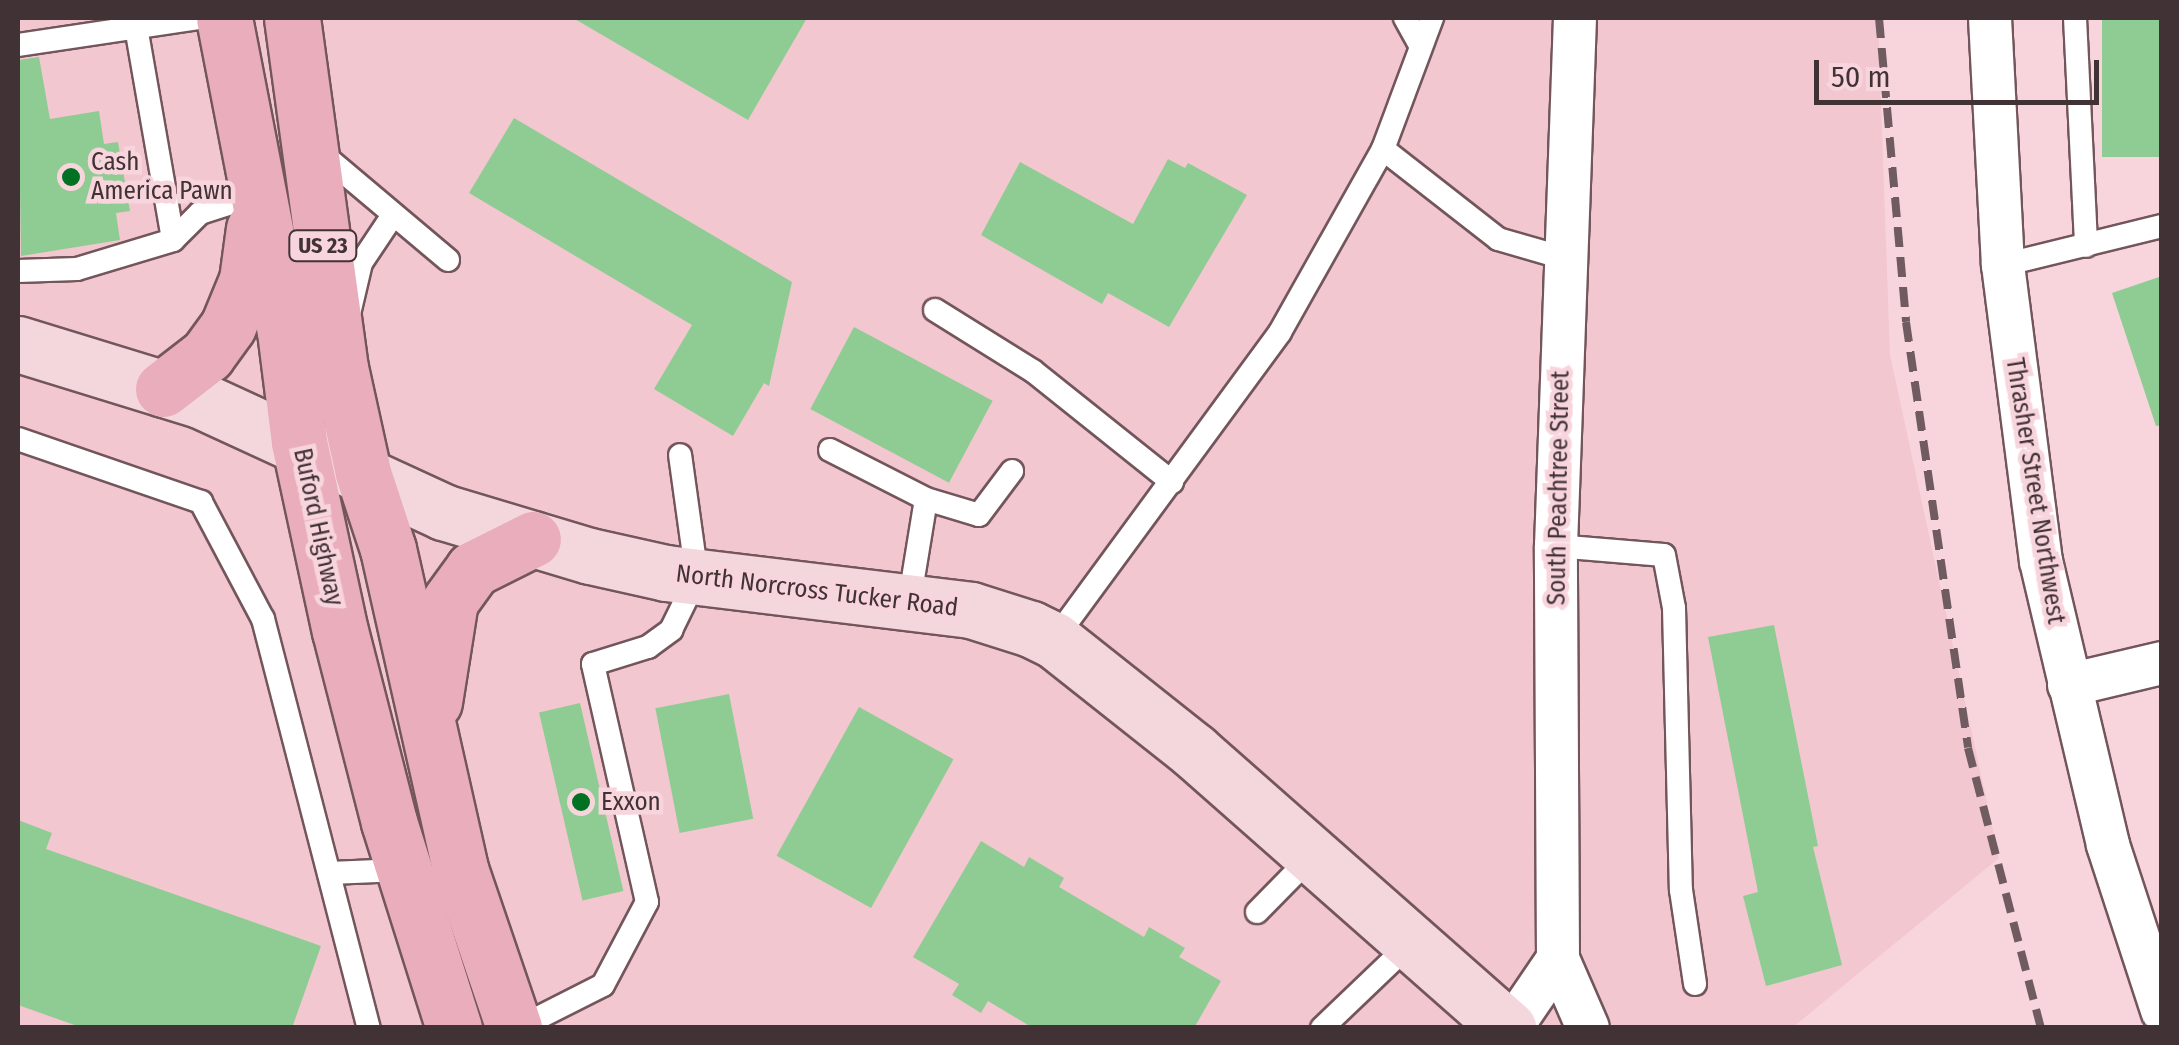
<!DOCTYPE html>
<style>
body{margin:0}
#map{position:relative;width:2179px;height:1045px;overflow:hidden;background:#f8d5dc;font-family:"Fira Sans Condensed",sans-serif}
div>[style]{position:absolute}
.built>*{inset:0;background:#f2c7cf}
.building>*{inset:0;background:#8fcc93;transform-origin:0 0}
.roads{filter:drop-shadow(2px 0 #73565c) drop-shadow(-2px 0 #73565c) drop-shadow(0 2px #73565c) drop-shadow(0 -2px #73565c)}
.lane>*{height:22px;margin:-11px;padding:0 11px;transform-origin:11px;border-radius:11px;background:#fff}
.street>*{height:42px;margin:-21px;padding:0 21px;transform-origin:21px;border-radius:21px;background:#fff}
.secondary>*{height:55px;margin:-27.5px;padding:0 27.5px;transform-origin:27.5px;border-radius:27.5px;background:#f4d6dd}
.primary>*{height:55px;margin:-27.5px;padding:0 27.5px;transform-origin:27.5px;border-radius:27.5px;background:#e9adbc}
.rail>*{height:8px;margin-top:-4px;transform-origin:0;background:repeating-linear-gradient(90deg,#705c60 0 20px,transparent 0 30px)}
.dots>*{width:28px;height:28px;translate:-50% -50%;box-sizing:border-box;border:5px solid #f8d5dc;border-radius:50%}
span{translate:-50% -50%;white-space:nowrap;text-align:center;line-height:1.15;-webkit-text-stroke:9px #f8d5dc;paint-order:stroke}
.shield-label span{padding:2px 8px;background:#f8d5dc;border:2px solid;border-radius:8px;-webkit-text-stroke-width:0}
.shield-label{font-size:22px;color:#403235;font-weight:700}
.poi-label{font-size:25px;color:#403235}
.left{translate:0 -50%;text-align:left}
.street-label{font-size:25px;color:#403235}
.frame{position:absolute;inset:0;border:20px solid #403235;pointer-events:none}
.scale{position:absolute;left:1814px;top:60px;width:285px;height:45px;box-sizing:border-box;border:5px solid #403235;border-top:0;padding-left:12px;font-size:30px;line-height:35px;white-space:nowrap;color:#403235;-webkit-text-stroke:8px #f8d5dc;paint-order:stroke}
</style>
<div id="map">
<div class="built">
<i style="clip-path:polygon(18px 18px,1878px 18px,1890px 355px,1999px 858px,1793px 1027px,18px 1027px)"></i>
</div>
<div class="building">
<i style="clip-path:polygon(573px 18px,807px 18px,748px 120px)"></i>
<i style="left:2102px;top:18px;width:60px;height:139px"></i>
<i style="clip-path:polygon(39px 57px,50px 119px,99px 111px,104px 144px,118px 142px,130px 211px,116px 213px,120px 240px,21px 256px,18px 60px)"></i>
<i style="clip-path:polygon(514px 118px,792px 282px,769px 386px,764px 383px,733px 436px,654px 389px,692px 325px,469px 193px)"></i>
<i style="clip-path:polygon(1168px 159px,1185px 168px,1188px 163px,1247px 195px,1169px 327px,1108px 293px,1102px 304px,981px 235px,1020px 162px,1133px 224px)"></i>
<i style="clip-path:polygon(2162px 276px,2162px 425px,2156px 426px,2112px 293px)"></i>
<i style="left:854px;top:327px;width:157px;height:93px;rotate:28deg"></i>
<i style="clip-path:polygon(1774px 625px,1818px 846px,1813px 847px,1842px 965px,1766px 986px,1743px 896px,1758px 892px,1708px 637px)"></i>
<i style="left:729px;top:694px;width:127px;height:75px;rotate:79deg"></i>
<i style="left:580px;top:703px;width:193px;height:42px;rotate:77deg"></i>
<i style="left:859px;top:707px;width:108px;height:170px;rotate:29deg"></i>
<i style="clip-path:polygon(18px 820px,52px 833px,46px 849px,321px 946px,292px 1028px,83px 1028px,18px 1005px)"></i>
<i style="clip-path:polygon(981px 841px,1024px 867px,1029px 857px,1064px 878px,1059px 887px,1144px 937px,1149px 927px,1185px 948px,1179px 957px,1221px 981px,1194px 1028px,1033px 1028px,988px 1001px,981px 1013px,952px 995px,959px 984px,913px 957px)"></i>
</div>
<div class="roads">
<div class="lane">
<i style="left:1405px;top:18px;width:29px;rotate:61deg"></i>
<i style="left:2075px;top:18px;width:228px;rotate:87.2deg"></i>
<i style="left:136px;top:27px;width:216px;rotate:80.1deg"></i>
<i style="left:18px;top:45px;width:183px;rotate:-8.5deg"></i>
<i style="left:1383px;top:149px;width:146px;rotate:38deg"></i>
<i style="left:1498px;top:239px;width:69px;rotate:16.1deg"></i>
<i style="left:321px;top:153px;width:166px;rotate:40.1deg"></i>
<i style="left:2003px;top:265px;width:164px;rotate:-13.8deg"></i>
<i style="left:18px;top:271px;width:59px;rotate:-1.9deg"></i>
<i style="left:77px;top:269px;width:100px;rotate:-16.8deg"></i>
<i style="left:173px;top:240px;width:38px;rotate:-45deg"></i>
<i style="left:200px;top:213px;width:59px;rotate:-17.8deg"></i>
<i style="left:935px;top:310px;width:115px;rotate:31.9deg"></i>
<i style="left:1033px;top:371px;width:178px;rotate:38.6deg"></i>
<i style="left:349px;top:314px;width:52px;rotate:-76.8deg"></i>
<i style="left:361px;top:263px;width:54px;rotate:-56.3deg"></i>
<i style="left:18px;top:439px;width:194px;rotate:19deg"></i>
<i style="left:201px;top:502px;width:132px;rotate:62.1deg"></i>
<i style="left:263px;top:619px;width:423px;rotate:75.5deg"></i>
<i style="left:830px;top:450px;width:108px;rotate:27deg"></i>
<i style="left:1556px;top:546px;width:108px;rotate:4.8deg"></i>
<i style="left:1664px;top:555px;width:54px;rotate:79.3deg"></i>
<i style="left:1674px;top:608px;width:282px;rotate:88.6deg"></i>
<i style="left:1681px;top:890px;width:95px;rotate:81.5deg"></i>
<i style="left:909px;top:603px;width:105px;rotate:-80.7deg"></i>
<i style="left:926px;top:499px;width:55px;rotate:16.8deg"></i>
<i style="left:979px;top:515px;width:55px;rotate:-53.1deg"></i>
<i style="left:1054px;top:640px;width:382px;rotate:-53.7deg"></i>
<i style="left:1280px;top:332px;width:210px;rotate:-60.6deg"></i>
<i style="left:1383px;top:149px;width:140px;rotate:-69.5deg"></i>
<i style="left:329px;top:873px;width:73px;rotate:-2.4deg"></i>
<i style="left:1257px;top:912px;width:78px;rotate:-45.5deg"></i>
<i style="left:518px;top:1028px;width:95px;rotate:-26.8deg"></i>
<i style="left:603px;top:985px;width:94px;rotate:-62.1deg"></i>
<i style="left:647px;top:902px;width:244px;rotate:-102.8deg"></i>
<i style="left:593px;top:664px;width:58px;rotate:-17.2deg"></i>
<i style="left:648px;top:647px;width:29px;rotate:-36deg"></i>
<i style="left:671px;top:630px;width:59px;rotate:-63.9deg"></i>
<i style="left:697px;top:577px;width:123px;rotate:-97.9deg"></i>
<i style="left:1322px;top:1028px;width:123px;rotate:-43.7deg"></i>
</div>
<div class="street">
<i style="left:1990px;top:18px;width:247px;rotate:87deg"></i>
<i style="left:2003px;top:265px;width:298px;rotate:82.7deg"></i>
<i style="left:2041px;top:561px;width:292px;rotate:76.7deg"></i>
<i style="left:2108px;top:845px;width:174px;rotate:71.9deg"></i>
<i style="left:2069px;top:685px;width:96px;rotate:-13.3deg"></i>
<i style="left:1558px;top:959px;width:75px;rotate:66.5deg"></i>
<i style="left:1511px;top:1028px;width:83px;rotate:-55.7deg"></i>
<i style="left:1558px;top:959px;width:413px;rotate:-90.3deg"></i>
<i style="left:1556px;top:546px;width:528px;rotate:-87.94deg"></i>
</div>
<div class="secondary">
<i style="left:18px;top:344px;width:190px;rotate:17.1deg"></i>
<i style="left:200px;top:400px;width:268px;rotate:24.7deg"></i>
<i style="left:443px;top:512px;width:153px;rotate:16.7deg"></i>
<i style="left:590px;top:556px;width:78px;rotate:12.6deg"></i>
<i style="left:666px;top:573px;width:307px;rotate:6.9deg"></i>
<i style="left:971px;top:610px;width:63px;rotate:17.6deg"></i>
<i style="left:1031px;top:629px;width:25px;rotate:26deg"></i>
<i style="left:1054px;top:640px;width:179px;rotate:38.4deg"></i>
<i style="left:1194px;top:751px;width:419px;rotate:41.4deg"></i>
</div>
<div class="primary">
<i style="left:224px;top:18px;width:319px;rotate:79deg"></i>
<i style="left:285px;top:331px;width:112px;rotate:82.8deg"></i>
<i style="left:299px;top:442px;width:193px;rotate:77.8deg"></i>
<i style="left:340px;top:631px;width:197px;rotate:75.6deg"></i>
<i style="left:389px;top:822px;width:216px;rotate:72.5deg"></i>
<i style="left:292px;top:18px;width:353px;rotate:82.2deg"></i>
<i style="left:340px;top:368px;width:107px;rotate:77.6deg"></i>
<i style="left:363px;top:473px;width:80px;rotate:71.8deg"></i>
<i style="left:388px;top:549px;width:328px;rotate:77.3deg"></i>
<i style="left:460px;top:869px;width:168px;rotate:71.2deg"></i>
<i style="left:163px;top:389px;width:56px;rotate:-37.7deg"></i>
<i style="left:207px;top:355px;width:36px;rotate:-54deg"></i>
<i style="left:228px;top:326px;width:50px;rotate:-67.6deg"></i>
<i style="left:247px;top:280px;width:52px;rotate:-82.3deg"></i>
<i style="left:434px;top:702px;width:102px;rotate:-81deg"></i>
<i style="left:450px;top:601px;width:39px;rotate:-54deg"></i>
<i style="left:473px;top:569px;width:67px;rotate:-26.6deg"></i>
</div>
</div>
<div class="rail">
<i style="left:1879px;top:18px;width:305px;rotate:84.9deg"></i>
<i style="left:1906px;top:322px;width:430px;rotate:81.7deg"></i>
<i style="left:1968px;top:748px;width:289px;rotate:75.4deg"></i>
</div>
<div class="dots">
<i style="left:71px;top:177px;background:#037124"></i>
<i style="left:581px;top:802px;background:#037124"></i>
</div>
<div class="shield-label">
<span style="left:323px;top:246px">US 23</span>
</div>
<div class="poi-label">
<span class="left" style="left:91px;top:177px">Cash<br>America Pawn</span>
<span class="left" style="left:601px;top:802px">Exxon</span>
</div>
<div class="street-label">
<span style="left:1559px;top:488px;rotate:-89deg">South Peachtree Street</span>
<span style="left:2035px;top:491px;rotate:81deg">Thrasher Street Northwest</span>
<span style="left:318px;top:527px;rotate:78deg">Buford Highway</span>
<span style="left:817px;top:591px;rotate:7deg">North Norcross Tucker Road</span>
</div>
<div class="frame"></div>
<div class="scale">50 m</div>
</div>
